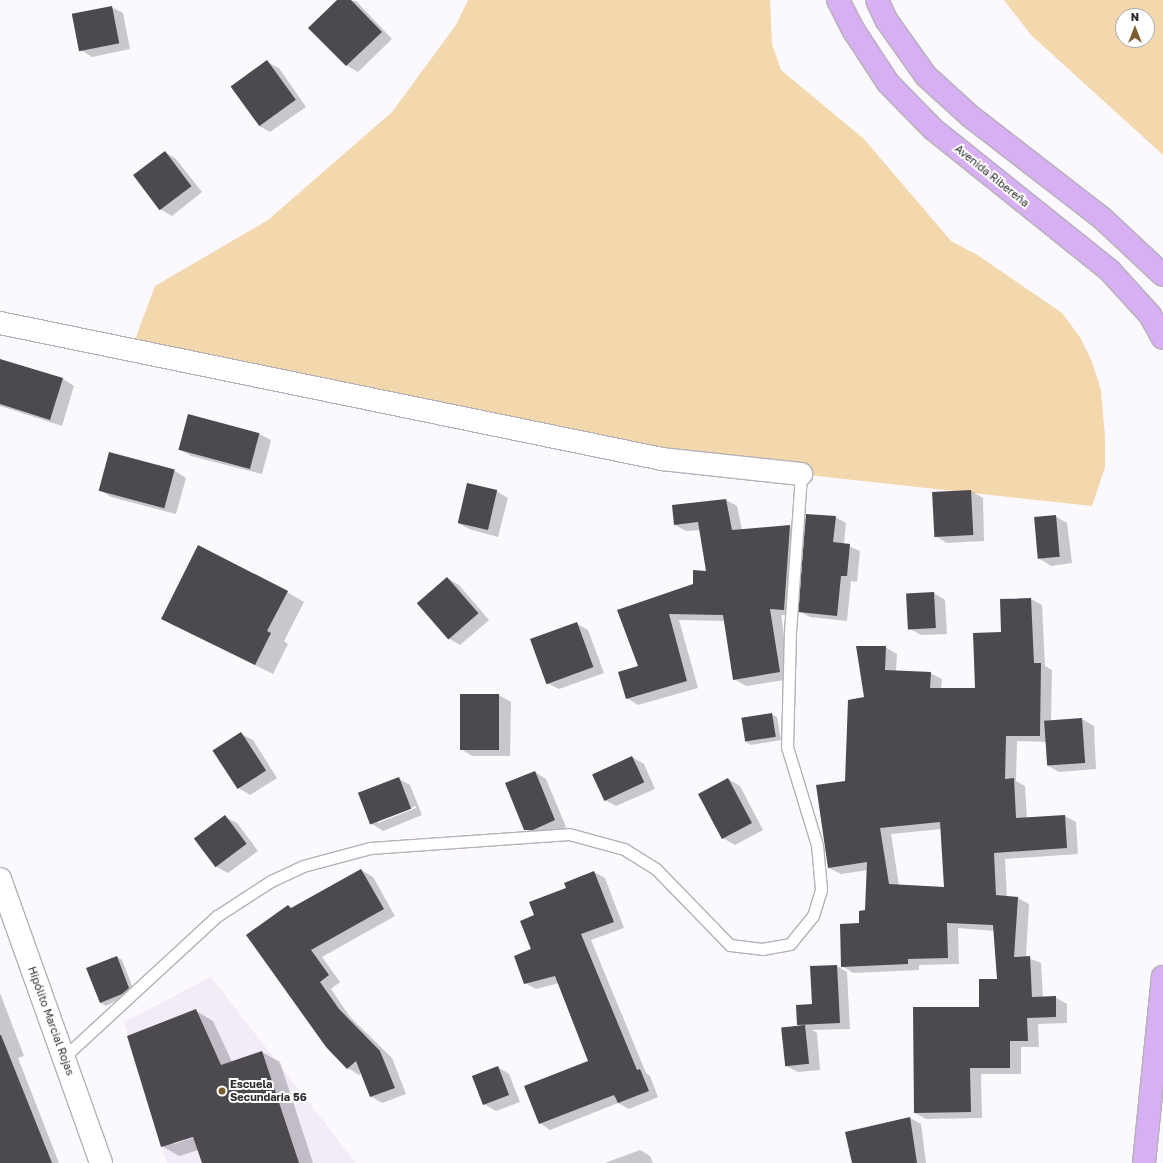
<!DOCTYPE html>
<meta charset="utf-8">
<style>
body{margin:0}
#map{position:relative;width:1163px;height:1163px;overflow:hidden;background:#fcf9fe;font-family:"Golos Text",sans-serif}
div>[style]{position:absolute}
.built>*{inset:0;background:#f2ebf8}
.green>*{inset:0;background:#f3d7ad}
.shadow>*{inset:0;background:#0003}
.building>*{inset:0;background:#4d4a4f;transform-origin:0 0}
.roads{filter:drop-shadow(1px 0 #b5b1b7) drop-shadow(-1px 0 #b5b1b7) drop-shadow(0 1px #b5b1b7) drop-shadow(0 -1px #b5b1b7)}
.service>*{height:11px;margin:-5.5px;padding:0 5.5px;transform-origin:5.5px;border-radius:5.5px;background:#fff}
.minor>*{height:22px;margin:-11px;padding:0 11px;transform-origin:11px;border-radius:11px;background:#fff}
.primary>*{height:22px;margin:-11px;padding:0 11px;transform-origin:11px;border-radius:11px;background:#d7aff3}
.dots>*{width:11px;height:11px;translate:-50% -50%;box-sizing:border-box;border:2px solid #fff;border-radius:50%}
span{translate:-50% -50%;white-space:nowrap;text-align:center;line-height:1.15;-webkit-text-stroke:4px #fff;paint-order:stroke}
.street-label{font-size:11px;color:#2e2d2f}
.poi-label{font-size:11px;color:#2e2d2f;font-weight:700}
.left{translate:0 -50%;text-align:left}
.north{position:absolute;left:1115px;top:8px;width:40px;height:40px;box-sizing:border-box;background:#fff;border:1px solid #ababac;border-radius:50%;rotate:0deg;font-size:11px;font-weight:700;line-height:16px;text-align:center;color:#2e2d2f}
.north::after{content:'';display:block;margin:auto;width:14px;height:18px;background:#7a5e31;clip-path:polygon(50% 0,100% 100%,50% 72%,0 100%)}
</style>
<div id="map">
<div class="built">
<i style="clip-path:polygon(211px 977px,356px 1163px,167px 1163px,124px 1022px)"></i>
</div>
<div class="green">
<i style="clip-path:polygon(468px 0,770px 0,772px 44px,781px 70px,864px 139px,951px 241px,979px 256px,1062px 313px,1080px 337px,1092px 362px,1101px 390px,1105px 437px,1105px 467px,1092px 506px,662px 459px,131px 350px,155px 286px,268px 220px,392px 112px,456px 25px)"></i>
<i style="clip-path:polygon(evenodd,1004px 0,1163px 0,1163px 155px,1031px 35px,1004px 0,1123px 16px,1147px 16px,1147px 40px,1123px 40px,1123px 16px)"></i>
</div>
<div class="shadow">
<i style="clip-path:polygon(339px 0,356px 1px,392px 39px,358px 72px,346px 65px)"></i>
<i style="clip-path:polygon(111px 7px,123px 13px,130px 49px,92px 57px,81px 50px)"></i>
<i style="clip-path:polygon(267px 62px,279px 68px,306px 107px,270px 132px,259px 126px,231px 87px)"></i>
<i style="clip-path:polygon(165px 152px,176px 159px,202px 192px,172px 216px,160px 209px)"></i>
<i style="clip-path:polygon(3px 361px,63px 379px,74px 386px,62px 426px,0 406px,0 371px)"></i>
<i style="clip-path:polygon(259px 434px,271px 440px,262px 474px,191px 456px,180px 449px)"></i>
<i style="clip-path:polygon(175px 471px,186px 478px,176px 514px,111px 497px,100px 490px)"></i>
<i style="clip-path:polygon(496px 491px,508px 498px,498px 537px,469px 529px,458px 523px)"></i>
<i style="clip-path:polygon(971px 491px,983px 498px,984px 541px,947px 543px,935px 536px,933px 493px)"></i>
<i style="clip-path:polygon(726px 500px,737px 506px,742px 530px,790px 526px,801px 533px,796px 616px,781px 615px,791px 679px,746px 686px,734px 679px,725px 621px,679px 620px,698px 688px,638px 705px,627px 698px,639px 667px,619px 611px,694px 585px,707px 572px,701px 530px,686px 531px,675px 525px)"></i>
<i style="clip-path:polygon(1055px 516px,1067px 523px,1072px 563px,1051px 566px,1040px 559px)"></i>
<i style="clip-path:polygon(835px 517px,846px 523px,844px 544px,860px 551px,857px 582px,851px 581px,847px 621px,810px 617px,799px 611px)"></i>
<i style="clip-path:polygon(447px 578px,459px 585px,489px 620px,460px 645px,448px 638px)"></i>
<i style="clip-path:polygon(287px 592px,304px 602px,284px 641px,288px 644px,273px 674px,162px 619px)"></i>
<i style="clip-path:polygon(934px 593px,945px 600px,947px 634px,921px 635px,910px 629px)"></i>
<i style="clip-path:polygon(evenodd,1031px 599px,1042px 605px,1045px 666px,1052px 670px,1051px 721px,1082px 719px,1094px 726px,1096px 769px,1059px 772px,1047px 765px,1046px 742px,1017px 741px,1016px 781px,1025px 786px,1027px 818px,1065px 816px,1076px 822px,1078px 854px,1005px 859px,1007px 897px,1018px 898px,1029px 904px,1026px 957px,1041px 963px,1043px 997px,1055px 997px,1067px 1004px,1067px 1023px,1038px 1024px,1039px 1047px,1021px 1047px,1021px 1074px,981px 1074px,982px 1118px,926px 1119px,915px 1113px,998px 980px,995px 931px,958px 928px,959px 964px,919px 965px,919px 970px,853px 973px,842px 966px,866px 911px,868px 870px,841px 874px,829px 868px,846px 781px,866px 698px,885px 647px,897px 654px,896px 671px,930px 673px,942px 679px,941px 689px,976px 689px,1002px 633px,1001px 600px,1031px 599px,942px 829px,945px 888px,899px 886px,891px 834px,942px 829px)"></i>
<i style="clip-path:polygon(576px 623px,588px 630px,604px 673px,559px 689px,547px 683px)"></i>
<i style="clip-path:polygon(461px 695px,499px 695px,511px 702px,510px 756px,472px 756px,461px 749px)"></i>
<i style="clip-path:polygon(771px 714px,777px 717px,781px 740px,751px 745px,746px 742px)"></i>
<i style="clip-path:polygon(241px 734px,253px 740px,277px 778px,250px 795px,239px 788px)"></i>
<i style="clip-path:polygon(632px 757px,644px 764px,655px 789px,616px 806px,605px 800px,593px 775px)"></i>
<i style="clip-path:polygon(535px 772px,546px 779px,566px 827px,545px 836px,537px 836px,525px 829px)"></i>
<i style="clip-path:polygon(evenodd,399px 779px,410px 785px,422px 815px,383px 831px,372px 824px,399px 779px,416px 806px,416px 808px,378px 823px,378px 821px,416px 806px)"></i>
<i style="clip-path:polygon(728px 779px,740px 786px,763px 830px,735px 845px,723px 838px)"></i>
<i style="clip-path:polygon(225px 817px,237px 823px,258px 851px,228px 873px,217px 867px,195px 839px)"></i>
<i style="clip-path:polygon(361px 870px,373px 877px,395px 916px,322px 957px,340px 982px,331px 989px,350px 1017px,392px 1058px,406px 1094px,382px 1103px,370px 1096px,361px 1073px,359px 1075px,348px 1068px,327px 1047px,288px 906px,293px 909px)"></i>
<i style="clip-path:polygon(594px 872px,605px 878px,624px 928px,591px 940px,646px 1073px,650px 1076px,658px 1097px,629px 1109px,618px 1103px,550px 1130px,540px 1123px,590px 1062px,559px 983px,536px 989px,525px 983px,535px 916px,567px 888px)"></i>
<i style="clip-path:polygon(117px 957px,122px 960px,134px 991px,106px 1006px,101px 1003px)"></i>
<i style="clip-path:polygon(837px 966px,847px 972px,850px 1029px,812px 1030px,817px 1033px,820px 1070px,798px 1072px,786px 1066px,801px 1027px,798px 1025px)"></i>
<i style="clip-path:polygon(0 993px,24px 1056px,18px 1058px,59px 1163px,0 1163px)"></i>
<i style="clip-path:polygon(evenodd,196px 1011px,213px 1021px,232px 1062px,262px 1052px,280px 1062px,313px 1163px,203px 1163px,198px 1150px,179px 1156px,162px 1146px,196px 1011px,197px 1135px,198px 1136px,174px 1144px,174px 1142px,197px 1135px)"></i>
<i style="clip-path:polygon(498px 1067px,509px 1074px,520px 1102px,496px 1111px,484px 1104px)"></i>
<i style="clip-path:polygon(910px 1118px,921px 1124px,926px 1163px,853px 1163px)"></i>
<i style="clip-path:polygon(640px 1150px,650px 1156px,653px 1163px,605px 1163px)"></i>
</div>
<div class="building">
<i style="clip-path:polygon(337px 0,351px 0,382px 32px,346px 66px,308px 28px)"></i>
<i style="left:112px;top:6px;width:38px;height:41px;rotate:79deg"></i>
<i style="left:267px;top:60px;width:49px;height:45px;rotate:54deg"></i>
<i style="left:165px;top:151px;width:44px;height:40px;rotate:53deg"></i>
<i style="clip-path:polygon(0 359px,63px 378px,50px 420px,0 404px)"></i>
<i style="left:188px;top:414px;width:74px;height:37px;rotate:15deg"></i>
<i style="left:109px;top:452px;width:68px;height:40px;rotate:15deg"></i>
<i style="left:467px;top:483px;width:31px;height:41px;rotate:13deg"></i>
<i style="left:971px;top:490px;width:45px;height:39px;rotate:87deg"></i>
<i style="clip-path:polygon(726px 499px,732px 530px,790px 525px,784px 610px,770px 609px,780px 672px,733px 680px,723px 615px,669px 614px,687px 681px,626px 699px,618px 672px,638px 666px,617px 610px,693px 584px,693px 570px,706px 571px,698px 522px,674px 525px,672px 505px)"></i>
<i style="clip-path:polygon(806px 514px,836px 516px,833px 542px,850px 544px,847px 576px,841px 576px,837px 616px,798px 612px)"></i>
<i style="left:1056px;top:515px;width:42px;height:22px;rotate:85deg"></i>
<i style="clip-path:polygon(198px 545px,288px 591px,267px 631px,271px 633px,255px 665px,161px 619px)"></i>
<i style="left:447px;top:577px;width:48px;height:40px;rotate:49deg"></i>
<i style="left:934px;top:592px;width:36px;height:28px;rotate:87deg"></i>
<i style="clip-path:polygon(evenodd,1031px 598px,1034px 663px,1041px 663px,1040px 736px,1006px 736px,1005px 779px,1014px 778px,1016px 818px,1065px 815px,1067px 848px,994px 853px,996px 895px,1018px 897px,1014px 957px,1030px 956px,1032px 997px,1056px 996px,1056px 1017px,1027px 1018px,1028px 1041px,1010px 1041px,1010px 1068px,970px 1068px,971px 1112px,914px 1113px,913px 1007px,979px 1007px,979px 979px,997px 979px,993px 925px,947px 923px,948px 958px,908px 959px,908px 964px,841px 967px,840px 924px,859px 923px,859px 911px,865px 910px,867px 862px,828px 868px,816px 785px,845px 781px,848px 700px,864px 697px,856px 646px,886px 646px,885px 670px,931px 672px,930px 688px,975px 688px,973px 633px,1001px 632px,1000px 599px,1031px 598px,940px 822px,944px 887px,889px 884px,880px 828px,940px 822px)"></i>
<i style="left:577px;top:622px;width:48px;height:50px;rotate:70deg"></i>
<i style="left:460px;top:694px;width:39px;height:56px"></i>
<i style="left:772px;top:713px;width:24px;height:31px;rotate:81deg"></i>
<i style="left:1082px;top:718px;width:45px;height:38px;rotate:86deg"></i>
<i style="left:241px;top:732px;width:46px;height:34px;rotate:57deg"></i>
<i style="left:632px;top:756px;width:29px;height:44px;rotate:65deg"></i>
<i style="clip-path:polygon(535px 771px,555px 820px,533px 830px,524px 830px,505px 783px)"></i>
<i style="left:399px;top:777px;width:34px;height:44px;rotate:69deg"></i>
<i style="left:728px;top:778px;width:51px;height:34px;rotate:62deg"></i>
<i style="left:225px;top:815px;width:36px;height:39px;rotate:53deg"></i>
<i style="clip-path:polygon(361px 869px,384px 909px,311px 950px,329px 975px,320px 982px,339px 1009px,380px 1051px,395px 1088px,370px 1097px,356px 1061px,347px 1069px,326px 1047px,246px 935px,288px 905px,291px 908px)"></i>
<i style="clip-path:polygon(594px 871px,614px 922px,581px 934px,637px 1070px,640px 1069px,649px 1091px,618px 1103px,614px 1095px,539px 1124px,524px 1086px,588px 1061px,555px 976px,524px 984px,514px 956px,531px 949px,520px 921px,534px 915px,529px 902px,566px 888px,564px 883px)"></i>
<i style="clip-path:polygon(117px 956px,129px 988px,122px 994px,100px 1003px,86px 968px)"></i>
<i style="clip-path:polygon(837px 965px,840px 1023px,797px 1025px,796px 1005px,812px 1004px,810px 966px)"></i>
<i style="clip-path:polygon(196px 1009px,221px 1065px,262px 1051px,299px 1163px,202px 1163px,193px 1137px,161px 1147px,127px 1036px)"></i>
<i style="left:805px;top:1025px;width:39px;height:24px;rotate:84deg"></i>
<i style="clip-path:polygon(0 1035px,1px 1035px,52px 1163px,0 1163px)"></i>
<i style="left:498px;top:1066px;width:31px;height:28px;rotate:69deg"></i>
<i style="clip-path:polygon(910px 1117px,917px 1163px,852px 1163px,845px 1132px)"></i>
</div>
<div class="roads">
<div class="service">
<i style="left:64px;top:1057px;width:208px;rotate:-42.7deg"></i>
<i style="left:217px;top:916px;width:64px;rotate:-32.9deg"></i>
<i style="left:271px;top:881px;width:35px;rotate:-25deg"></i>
<i style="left:303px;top:866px;width:69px;rotate:-15deg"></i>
<i style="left:370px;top:848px;width:199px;rotate:-4deg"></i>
<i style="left:569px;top:834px;width:57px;rotate:15.3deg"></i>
<i style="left:624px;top:849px;width:38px;rotate:32deg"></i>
<i style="left:656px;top:869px;width:106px;rotate:45.8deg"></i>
<i style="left:730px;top:945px;width:32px;rotate:7deg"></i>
<i style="left:762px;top:949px;width:28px;rotate:-10deg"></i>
<i style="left:790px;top:944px;width:36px;rotate:-51deg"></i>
<i style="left:813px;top:916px;width:28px;rotate:-73deg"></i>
<i style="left:821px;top:889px;width:44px;rotate:-95.2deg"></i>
<i style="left:817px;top:845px;width:102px;rotate:-107deg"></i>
<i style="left:787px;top:747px;width:115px;rotate:-88.5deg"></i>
<i style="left:790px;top:632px;width:158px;rotate:-86deg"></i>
</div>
<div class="minor">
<i style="left:0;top:323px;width:676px;rotate:11.61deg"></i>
<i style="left:662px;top:459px;width:140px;rotate:6.2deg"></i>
<i style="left:0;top:879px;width:301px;rotate:70.4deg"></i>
</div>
<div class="primary">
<i style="left:838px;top:0;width:35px;rotate:63deg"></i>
<i style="left:854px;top:31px;width:62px;rotate:56.8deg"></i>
<i style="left:888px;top:83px;width:64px;rotate:45.6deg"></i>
<i style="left:933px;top:129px;width:227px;rotate:38.7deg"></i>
<i style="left:1110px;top:271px;width:59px;rotate:47.7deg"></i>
<i style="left:1150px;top:315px;width:26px;rotate:61deg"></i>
<i style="left:877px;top:0;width:23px;rotate:65deg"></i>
<i style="left:887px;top:21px;width:67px;rotate:54.7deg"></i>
<i style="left:926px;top:76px;width:59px;rotate:42.3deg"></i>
<i style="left:970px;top:116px;width:167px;rotate:37.7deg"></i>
<i style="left:1102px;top:218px;width:83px;rotate:43.1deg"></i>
<i style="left:1144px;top:1163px;width:187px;rotate:-84.2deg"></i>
</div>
</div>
<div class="dots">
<i style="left:222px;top:1091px;background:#7a5e31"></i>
</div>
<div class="street-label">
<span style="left:992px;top:176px;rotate:39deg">Avenida Ribereña</span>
<span style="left:51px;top:1021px;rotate:70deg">Hipólito Marcial Rojas</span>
</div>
<div class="poi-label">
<span class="left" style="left:230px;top:1091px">Escuela<br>Secundaria 56</span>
</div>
<div class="north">N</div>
</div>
